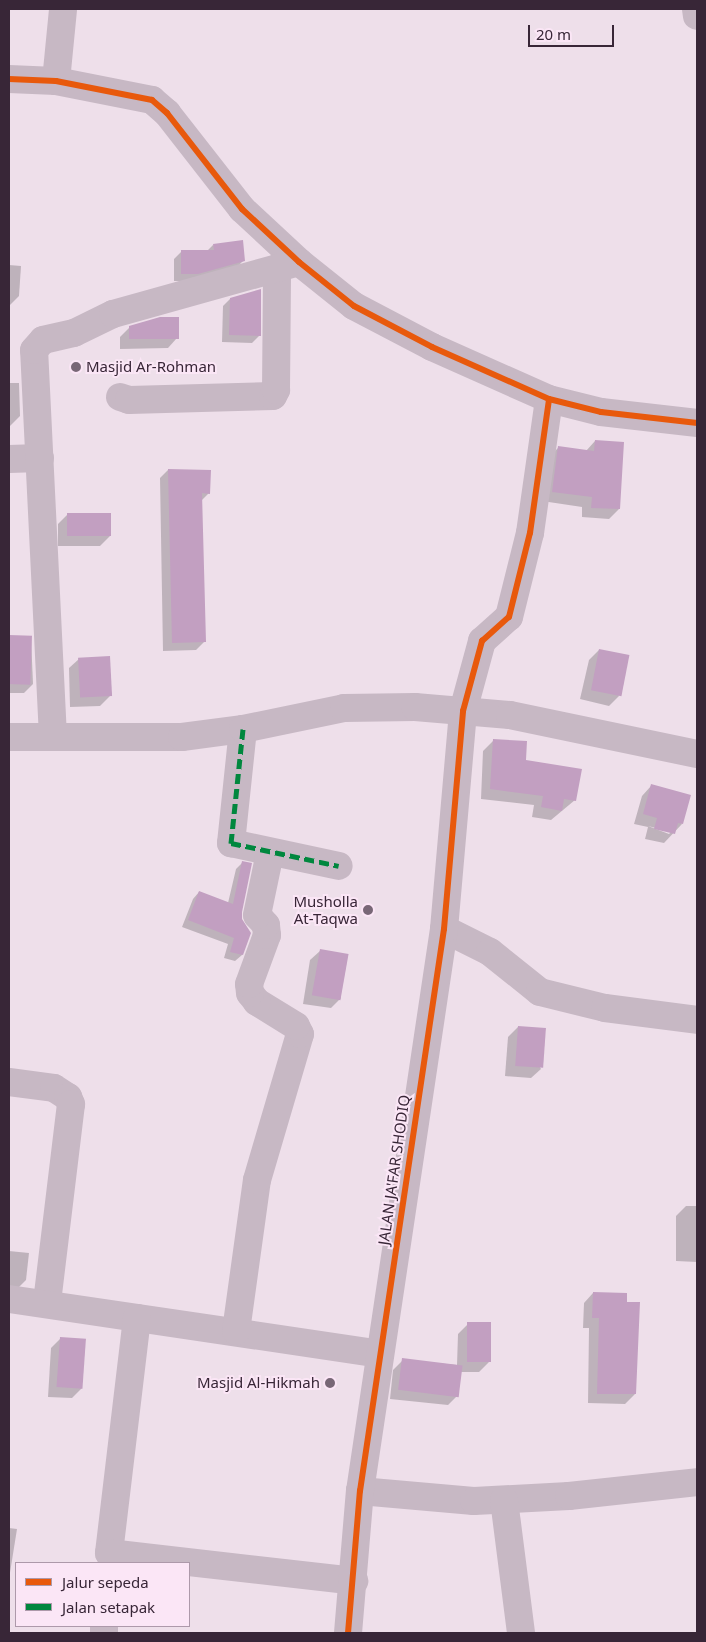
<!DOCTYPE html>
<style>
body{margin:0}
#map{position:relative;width:706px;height:1642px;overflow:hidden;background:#eedfea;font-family:"Noto Sans",sans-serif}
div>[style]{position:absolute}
.shadow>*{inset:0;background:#0003}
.building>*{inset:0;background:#c29fc1;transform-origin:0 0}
.minor>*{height:28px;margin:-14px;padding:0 14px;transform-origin:14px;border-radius:14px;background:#c7b8c4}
.tertiary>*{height:28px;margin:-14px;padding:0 14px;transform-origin:14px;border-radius:14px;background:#c7b8c4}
.quiet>*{height:5px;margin-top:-2.5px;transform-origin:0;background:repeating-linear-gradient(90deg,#00873e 0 10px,transparent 0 15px)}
.cycleway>*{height:6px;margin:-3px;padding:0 3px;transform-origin:3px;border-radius:3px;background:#e8590c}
.dots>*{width:14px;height:14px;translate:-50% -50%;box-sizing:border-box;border:2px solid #fbe6f6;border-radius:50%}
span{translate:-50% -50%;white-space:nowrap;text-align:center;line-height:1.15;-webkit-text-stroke:4px #fbe6f6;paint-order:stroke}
.poi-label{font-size:15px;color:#382637}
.left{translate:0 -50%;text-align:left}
.right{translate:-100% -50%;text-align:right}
.street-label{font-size:15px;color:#382637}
.frame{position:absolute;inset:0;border:10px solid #382637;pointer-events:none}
.legend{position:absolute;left:15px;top:1562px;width:175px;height:65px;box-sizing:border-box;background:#fbe6f6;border:1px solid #ad99aa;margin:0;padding:6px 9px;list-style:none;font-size:15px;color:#382637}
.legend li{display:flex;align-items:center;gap:10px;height:25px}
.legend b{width:25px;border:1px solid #ad99aa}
.scale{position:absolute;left:528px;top:25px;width:86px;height:22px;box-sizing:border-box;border:2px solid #382637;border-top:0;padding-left:6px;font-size:15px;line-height:18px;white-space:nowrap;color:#382637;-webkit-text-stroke:4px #fbe6f6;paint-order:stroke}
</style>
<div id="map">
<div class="shadow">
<i style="clip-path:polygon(213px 245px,244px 260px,236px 268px,189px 281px,174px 281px,174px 259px,182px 251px,207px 251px)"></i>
<i style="clip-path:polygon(9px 265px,21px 266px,19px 296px,9px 306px)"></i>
<i style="clip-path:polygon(230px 299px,260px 335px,252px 343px,222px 342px,223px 306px)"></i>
<i style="clip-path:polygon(130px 327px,177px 338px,168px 348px,120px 349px,120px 337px)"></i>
<i style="clip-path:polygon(9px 383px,19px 383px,20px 416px,10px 426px)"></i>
<i style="clip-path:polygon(595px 441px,619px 509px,609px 519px,582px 517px,582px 507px,542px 501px,549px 457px,559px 447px,586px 451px)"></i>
<i style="clip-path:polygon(168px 470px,209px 493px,201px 501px,205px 641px,196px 650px,163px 651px,160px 478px)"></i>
<i style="clip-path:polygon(68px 514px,110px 536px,100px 546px,58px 546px,58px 524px)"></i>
<i style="clip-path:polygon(9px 637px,31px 637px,33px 684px,24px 693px,9px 693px)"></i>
<i style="clip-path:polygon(599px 650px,619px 696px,609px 706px,580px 699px,589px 660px)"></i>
<i style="clip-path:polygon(79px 659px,110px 696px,100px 706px,70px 707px,69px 668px)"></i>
<i style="clip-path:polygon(493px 741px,524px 761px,575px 800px,551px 820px,532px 817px,534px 805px,481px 799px,483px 751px)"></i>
<i style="clip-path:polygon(evenodd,651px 786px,682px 824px,664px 843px,645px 839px,648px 827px,634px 824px,642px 796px,651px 786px,648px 826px,671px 832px,669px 834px,648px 826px)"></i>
<i style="clip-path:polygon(242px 863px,242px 955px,235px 961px,224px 958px,228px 944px,182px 927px,193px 899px,199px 892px,228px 903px,236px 869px)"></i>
<i style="clip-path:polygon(320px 951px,341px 998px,331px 1008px,303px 1004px,310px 960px)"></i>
<i style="clip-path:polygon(518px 1027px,541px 1069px,531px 1078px,505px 1076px,508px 1037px)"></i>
<i style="clip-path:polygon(686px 1206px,697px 1206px,697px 1262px,676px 1261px,676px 1216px)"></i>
<i style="clip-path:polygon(9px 1251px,29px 1253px,26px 1280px,16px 1290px,9px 1289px)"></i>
<i style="clip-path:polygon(593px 1293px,635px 1394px,625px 1404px,588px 1403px,589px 1328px,583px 1328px,584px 1303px)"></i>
<i style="clip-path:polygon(468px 1324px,489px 1362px,479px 1372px,461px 1372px,458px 1395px,448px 1405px,390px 1399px,393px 1370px,403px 1360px,457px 1365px,458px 1334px)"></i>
<i style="clip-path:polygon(61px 1338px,82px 1388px,72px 1398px,48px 1397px,51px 1348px)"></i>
<i style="clip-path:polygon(9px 1528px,17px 1529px,9px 1579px)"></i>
</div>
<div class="building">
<i style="clip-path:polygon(243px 240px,245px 261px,198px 274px,181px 274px,181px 250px,214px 250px,213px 244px)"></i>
<i style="clip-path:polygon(261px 289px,261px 336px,229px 335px,230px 298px)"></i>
<i style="clip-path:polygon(160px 317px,179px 317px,179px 339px,129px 339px,129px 326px)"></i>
<i style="clip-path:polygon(595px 440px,624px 442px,620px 509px,591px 508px,592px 497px,552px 492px,558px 446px,594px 451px)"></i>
<i style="clip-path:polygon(168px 469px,211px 470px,210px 494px,202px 493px,206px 642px,172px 643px)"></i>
<i style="left:67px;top:513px;width:44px;height:23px"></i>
<i style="left:9px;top:635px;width:23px;height:49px;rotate:2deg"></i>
<i style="left:599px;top:649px;width:31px;height:42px;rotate:11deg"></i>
<i style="left:110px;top:656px;width:40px;height:32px;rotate:87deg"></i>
<i style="clip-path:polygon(493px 739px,527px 741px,526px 760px,582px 769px,576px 801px,564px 799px,562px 811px,541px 807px,543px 796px,490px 789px)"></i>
<i style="clip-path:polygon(651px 784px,691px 795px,683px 824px,678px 823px,675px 834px,654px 829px,657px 818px,643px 814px)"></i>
<i style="clip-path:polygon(242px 861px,252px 863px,242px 912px,242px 919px,251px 933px,243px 955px,230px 952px,234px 938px,188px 920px,199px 891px,233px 904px)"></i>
<i style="left:320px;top:949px;width:29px;height:47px;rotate:10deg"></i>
<i style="left:518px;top:1026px;width:28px;height:40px;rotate:4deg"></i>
<i style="clip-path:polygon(593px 1292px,627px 1293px,627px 1302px,640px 1302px,636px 1394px,597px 1394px,599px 1318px,592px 1318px)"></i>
<i style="left:467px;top:1322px;width:24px;height:40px"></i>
<i style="left:60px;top:1337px;width:26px;height:50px;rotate:4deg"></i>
<i style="left:402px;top:1358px;width:61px;height:32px;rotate:7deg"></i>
</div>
<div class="minor">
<i style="left:696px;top:9px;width:7px;rotate:82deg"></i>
<i style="left:9px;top:79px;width:47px;rotate:2.4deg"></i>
<i style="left:56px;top:81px;width:98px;rotate:11.2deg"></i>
<i style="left:152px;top:100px;width:20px;rotate:41deg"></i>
<i style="left:167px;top:113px;width:122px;rotate:52deg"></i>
<i style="left:242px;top:209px;width:78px;rotate:42.9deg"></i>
<i style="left:299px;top:262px;width:70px;rotate:38.7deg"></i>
<i style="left:354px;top:306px;width:88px;rotate:27.7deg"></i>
<i style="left:432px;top:347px;width:128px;rotate:24deg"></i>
<i style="left:549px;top:399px;width:54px;rotate:14deg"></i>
<i style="left:601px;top:412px;width:97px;rotate:6.5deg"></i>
<i style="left:56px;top:81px;width:72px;rotate:-84.4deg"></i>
<i style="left:120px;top:397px;width:9px;rotate:18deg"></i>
<i style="left:129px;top:400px;width:144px;rotate:-1.6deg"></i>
<i style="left:273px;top:396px;width:7px;rotate:-63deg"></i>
<i style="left:276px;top:390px;width:122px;rotate:-89.5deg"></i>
<i style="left:9px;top:459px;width:31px;rotate:-2deg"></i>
<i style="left:243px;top:729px;width:115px;rotate:96deg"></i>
<i style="left:231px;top:843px;width:110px;rotate:12deg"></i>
<i style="left:53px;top:737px;width:387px;rotate:-92.8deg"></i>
<i style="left:34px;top:350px;width:13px;rotate:-48deg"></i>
<i style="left:43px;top:340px;width:32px;rotate:-13deg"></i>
<i style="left:74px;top:333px;width:43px;rotate:-26deg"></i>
<i style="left:113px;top:314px;width:193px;rotate:-15.6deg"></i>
<i style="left:444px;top:929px;width:51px;rotate:26.6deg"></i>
<i style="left:490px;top:952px;width:64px;rotate:38.7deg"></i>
<i style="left:540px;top:992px;width:67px;rotate:13.8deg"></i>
<i style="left:605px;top:1008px;width:93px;rotate:7.4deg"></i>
<i style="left:9px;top:1082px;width:45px;rotate:7.6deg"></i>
<i style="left:54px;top:1088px;width:17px;rotate:33deg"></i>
<i style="left:68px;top:1097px;width:8px;rotate:67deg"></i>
<i style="left:71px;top:1104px;width:200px;rotate:96.9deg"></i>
<i style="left:9px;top:1299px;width:375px;rotate:8.4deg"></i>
<i style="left:137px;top:1318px;width:237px;rotate:96.8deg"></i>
<i style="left:109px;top:1553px;width:247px;rotate:6.5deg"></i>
<i style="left:236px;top:1331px;width:152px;rotate:-82.1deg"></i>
<i style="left:257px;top:1180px;width:152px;rotate:-73.6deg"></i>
<i style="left:300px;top:1034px;width:9px;rotate:-117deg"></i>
<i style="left:296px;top:1026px;width:46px;rotate:-148.4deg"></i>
<i style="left:257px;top:1002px;width:11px;rotate:-128deg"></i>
<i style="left:250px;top:993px;width:9px;rotate:-96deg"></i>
<i style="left:249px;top:984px;width:52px;rotate:-69.8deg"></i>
<i style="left:267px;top:935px;width:10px;rotate:-96deg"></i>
<i style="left:266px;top:925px;width:13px;rotate:-132deg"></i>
<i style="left:257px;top:915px;width:63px;rotate:-78.2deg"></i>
<i style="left:360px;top:1491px;width:114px;rotate:5deg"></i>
<i style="left:474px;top:1501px;width:95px;rotate:-3deg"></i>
<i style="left:569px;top:1496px;width:129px;rotate:-6.2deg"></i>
<i style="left:504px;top:1500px;width:134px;rotate:82.7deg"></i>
<i style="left:104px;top:1633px;width:7px;rotate:-90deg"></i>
<i style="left:348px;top:1633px;width:143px;rotate:-85.2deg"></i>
<i style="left:360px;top:1491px;width:568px;rotate:-81.5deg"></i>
<i style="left:444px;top:929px;width:219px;rotate:-85deg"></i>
<i style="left:463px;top:711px;width:73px;rotate:-74.8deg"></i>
<i style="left:482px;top:641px;width:36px;rotate:-42deg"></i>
<i style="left:509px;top:617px;width:87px;rotate:-76deg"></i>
<i style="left:530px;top:533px;width:135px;rotate:-81.9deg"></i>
</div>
<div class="tertiary">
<i style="left:9px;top:737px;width:173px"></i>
<i style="left:182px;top:737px;width:62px;rotate:-7.5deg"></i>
<i style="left:243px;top:729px;width:103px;rotate:-11.7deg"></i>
<i style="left:344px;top:708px;width:71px;rotate:-0.8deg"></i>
<i style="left:415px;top:707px;width:95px;rotate:4.8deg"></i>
<i style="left:510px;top:715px;width:191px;rotate:11.8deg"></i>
</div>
<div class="quiet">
<i style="left:243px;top:729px;width:115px;rotate:96deg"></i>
<i style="left:231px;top:843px;width:110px;rotate:12deg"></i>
</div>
<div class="cycleway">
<i style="left:9px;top:79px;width:47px;rotate:2.4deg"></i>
<i style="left:56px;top:81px;width:98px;rotate:11.2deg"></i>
<i style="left:152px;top:100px;width:20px;rotate:41deg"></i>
<i style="left:167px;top:113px;width:122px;rotate:52deg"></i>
<i style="left:242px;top:209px;width:78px;rotate:42.9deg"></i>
<i style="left:299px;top:262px;width:70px;rotate:38.7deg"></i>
<i style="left:354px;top:306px;width:88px;rotate:27.7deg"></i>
<i style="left:432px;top:347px;width:128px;rotate:24deg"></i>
<i style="left:549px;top:399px;width:54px;rotate:14deg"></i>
<i style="left:601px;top:412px;width:97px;rotate:6.5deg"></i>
<i style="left:348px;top:1633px;width:143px;rotate:-85.2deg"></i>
<i style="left:360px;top:1491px;width:568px;rotate:-81.5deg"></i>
<i style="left:444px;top:929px;width:219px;rotate:-85deg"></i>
<i style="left:463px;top:711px;width:73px;rotate:-74.8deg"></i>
<i style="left:482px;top:641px;width:36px;rotate:-42deg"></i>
<i style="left:509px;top:617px;width:87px;rotate:-76deg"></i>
<i style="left:530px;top:533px;width:135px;rotate:-81.9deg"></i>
</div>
<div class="dots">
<i style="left:76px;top:367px;background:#786776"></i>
<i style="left:368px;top:910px;background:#786776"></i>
<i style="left:330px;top:1383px;background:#786776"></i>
</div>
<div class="poi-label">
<span class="left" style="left:86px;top:367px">Masjid Ar-Rohman</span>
<span class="right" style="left:358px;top:910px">Musholla<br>At-Taqwa</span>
<span class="right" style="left:320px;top:1383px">Masjid Al-Hikmah</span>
</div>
<div class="street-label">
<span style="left:394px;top:1170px;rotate:-82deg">JALAN JA'FAR SHODIQ</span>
</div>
<div class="frame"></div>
<ul class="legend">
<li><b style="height:6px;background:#e8590c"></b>Jalur sepeda</li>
<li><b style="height:6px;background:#00873e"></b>Jalan setapak</li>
</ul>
<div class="scale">20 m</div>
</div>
